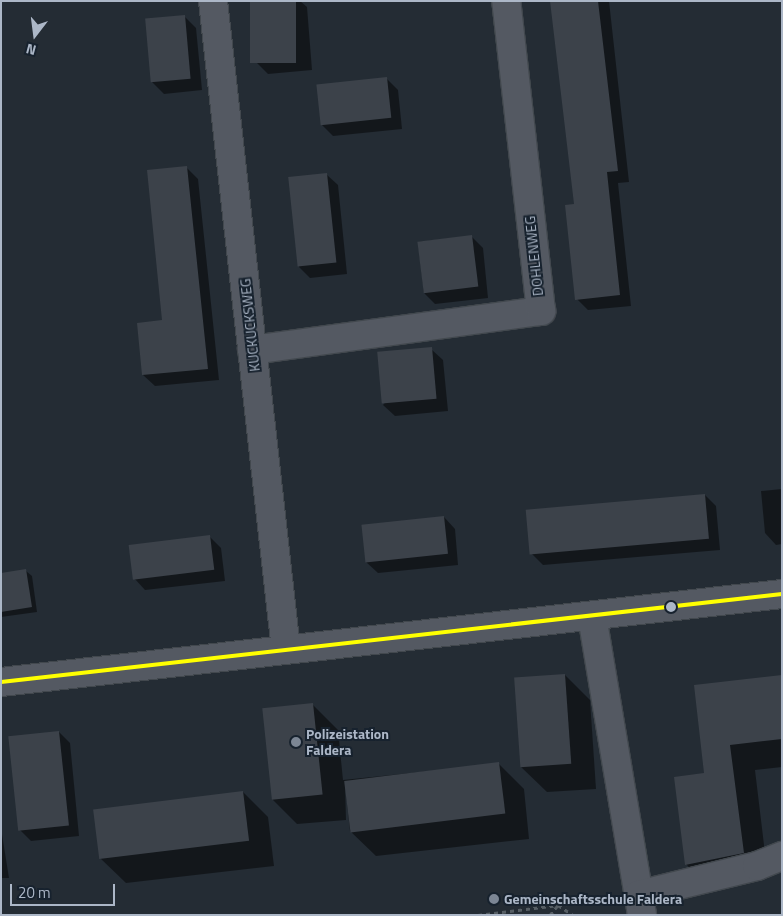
<!DOCTYPE html>
<style>
body{margin:0}
#map{position:relative;width:783px;height:916px;overflow:hidden;background:#242c34;font-family:"Titillium Web",sans-serif}
div>[style]{position:absolute}
.shadow>*{inset:0;background:#0007}
.building>*{inset:0;background:#3c424a;transform-origin:0 0}
.path>*{height:3px;margin-top:-1.5px;transform-origin:0;background:repeating-linear-gradient(90deg,#565e64 0 4px,transparent 0 8px)}
.roads{filter:drop-shadow(1px 0 #42484e) drop-shadow(-1px 0 #42484e) drop-shadow(0 1px #42484e) drop-shadow(0 -1px #42484e)}
.minor>*{height:28px;margin:-14px;padding:0 14px;transform-origin:14px;border-radius:14px;background:#545962}
.bus-1>*{height:4px;margin:-2px;padding:0 2px;transform-origin:2px;border-radius:2px;background:#ff0}
.dots>*{width:14px;height:14px;translate:-50% -50%;box-sizing:border-box;border:2px solid #17222e;border-radius:50%}
span{translate:-50% -50%;white-space:nowrap;text-align:center;line-height:1.15;-webkit-text-stroke:4px #17222e;paint-order:stroke}
.street-label{font-size:14px;color:#acb7c7}
.poi-label{font-size:14px;color:#acb7c7;font-weight:700}
.left{translate:0 -50%;text-align:left}
.frame{position:absolute;inset:0;border:2px solid #acb7c7;pointer-events:none}
.north{position:absolute;left:10px;top:10px;width:50px;height:50px;-webkit-text-stroke:4px #17222e;paint-order:stroke;rotate:195deg;font-size:14px;font-weight:700;line-height:20px;text-align:center;color:#acb7c7}
.north::after{content:'';display:block;margin:auto;width:18px;height:22px;background:#acb7c7;clip-path:polygon(50% 0,100% 100%,50% 72%,0 100%)}
.scale{position:absolute;left:10px;top:884px;width:105px;height:22px;box-sizing:border-box;border:2px solid #acb7c7;border-top:0;padding-left:6px;font-size:15px;line-height:18px;white-space:nowrap;color:#acb7c7;-webkit-text-stroke:4px #17222e;paint-order:stroke}
</style>
<div id="map">
<div class="shadow">
<i style="clip-path:polygon(251px 1px,300px 1px,307px 7px,312px 70px,268px 74px,256px 62px)"></i>
<i style="clip-path:polygon(552px 1px,609px 1px,629px 182px,618px 183px,631px 306px,588px 310px,577px 299px,575px 205px)"></i>
<i style="clip-path:polygon(184px 16px,196px 28px,202px 90px,164px 94px,152px 82px)"></i>
<i style="clip-path:polygon(386px 78px,398px 90px,402px 129px,333px 136px,321px 124px)"></i>
<i style="clip-path:polygon(186px 167px,198px 179px,219px 380px,155px 386px,143px 375px,163px 321px)"></i>
<i style="clip-path:polygon(326px 174px,338px 185px,347px 274px,310px 278px,299px 267px)"></i>
<i style="clip-path:polygon(471px 236px,483px 248px,488px 298px,435px 304px,424px 293px,418px 242px)"></i>
<i style="clip-path:polygon(431px 349px,443px 360px,448px 411px,395px 416px,383px 405px)"></i>
<i style="clip-path:polygon(782px 489px,782px 544px,776px 545px,765px 533px,761px 491px)"></i>
<i style="clip-path:polygon(705px 495px,716px 506px,720px 550px,543px 565px,531px 553px)"></i>
<i style="clip-path:polygon(444px 517px,455px 529px,458px 565px,378px 573px,366px 562px)"></i>
<i style="clip-path:polygon(210px 537px,221px 548px,225px 581px,145px 590px,134px 578px)"></i>
<i style="clip-path:polygon(26px 571px,32px 576px,37px 612px,1px 617px,1px 574px)"></i>
<i style="clip-path:polygon(565px 675px,590px 700px,596px 789px,547px 792px,521px 767px)"></i>
<i style="clip-path:polygon(782px 676px,782px 767px,755px 770px,768px 878px,711px 890px,686px 864px,706px 774px)"></i>
<i style="clip-path:polygon(313px 705px,338px 730px,343px 780px,499px 764px,524px 789px,529px 839px,376px 856px,350px 831px,345px 783px,346px 820px,297px 824px,272px 799px)"></i>
<i style="clip-path:polygon(59px 732px,70px 743px,79px 836px,31px 841px,19px 829px)"></i>
<i style="clip-path:polygon(243px 792px,268px 817px,274px 866px,126px 883px,100px 858px)"></i>
<i style="clip-path:polygon(1px 828px,9px 878px,1px 878px)"></i>
</div>
<div class="building">
<i style="left:250px;top:1px;width:46px;height:62px"></i>
<i style="clip-path:polygon(550px 1px,598px 1px,618px 171px,607px 172px,620px 295px,575px 300px,565px 205px,574px 204px)"></i>
<i style="left:185px;top:15px;width:64px;height:40px;rotate:85deg"></i>
<i style="left:387px;top:77px;width:41px;height:71px;rotate:84deg"></i>
<i style="clip-path:polygon(187px 166px,208px 369px,142px 375px,137px 323px,162px 320px,147px 170px)"></i>
<i style="left:327px;top:173px;width:90px;height:39px;rotate:84deg"></i>
<i style="left:472px;top:235px;width:52px;height:55px;rotate:83deg"></i>
<i style="left:432px;top:347px;width:52px;height:55px;rotate:85deg"></i>
<i style="left:705px;top:494px;width:45px;height:180px;rotate:85deg"></i>
<i style="left:444px;top:516px;width:38px;height:83px;rotate:84deg"></i>
<i style="left:210px;top:535px;width:35px;height:82px;rotate:83deg"></i>
<i style="clip-path:polygon(26px 569px,32px 607px,1px 612px,1px 573px)"></i>
<i style="left:565px;top:674px;width:90px;height:51px;rotate:86deg"></i>
<i style="clip-path:polygon(782px 675px,782px 739px,730px 745px,744px 853px,685px 865px,674px 777px,704px 773px,694px 685px)"></i>
<i style="left:313px;top:703px;width:92px;height:51px;rotate:84deg"></i>
<i style="left:59px;top:731px;width:95px;height:51px;rotate:84deg"></i>
<i style="left:499px;top:762px;width:52px;height:156px;rotate:83deg"></i>
<i style="left:243px;top:791px;width:50px;height:151px;rotate:83deg"></i>
</div>
<div class="path">
<i style="left:478px;top:915px;width:131px;rotate:-7deg"></i>
<i style="left:550px;top:915px;width:13px;rotate:-51deg"></i>
<i style="left:558px;top:905px;width:18px;rotate:34deg"></i>
</div>
<div class="roads">
<div class="minor">
<i style="left:213px;top:1px;width:653px;rotate:83.58deg"></i>
<i style="left:252px;top:350px;width:292px;rotate:-7.7deg"></i>
<i style="left:541px;top:311px;width:312px;rotate:-96.4deg"></i>
<i style="left:592px;top:616px;width:303px;rotate:80.5deg"></i>
<i style="left:1px;top:682px;width:786px;rotate:-6.43deg"></i>
<i style="left:638px;top:895px;width:122px;rotate:-13.7deg"></i>
<i style="left:757px;top:866px;width:27px;rotate:-22deg"></i>
</div>
</div>
<div class="bus-1">
<i style="left:1px;top:682px;width:786px;rotate:-6.43deg"></i>
</div>
<div class="dots">
<i style="left:671px;top:607px;background:#acb7c7"></i>
<i style="left:296px;top:742px;background:#7c8694"></i>
<i style="left:494px;top:899px;background:#7c8694"></i>
</div>
<div class="street-label">
<span style="left:534px;top:256px;rotate:-96deg">DOHLENWEG</span>
<span style="left:250px;top:325px;rotate:-96deg">KUCKUCKSWEG</span>
</div>
<div class="poi-label">
<span class="left" style="left:306px;top:742px">Polizeistation<br>Faldera</span>
<span class="left" style="left:504px;top:899px">Gemeinschaftsschule Faldera</span>
</div>
<div class="frame"></div>
<div class="north">N</div>
<div class="scale">20 m</div>
</div>
